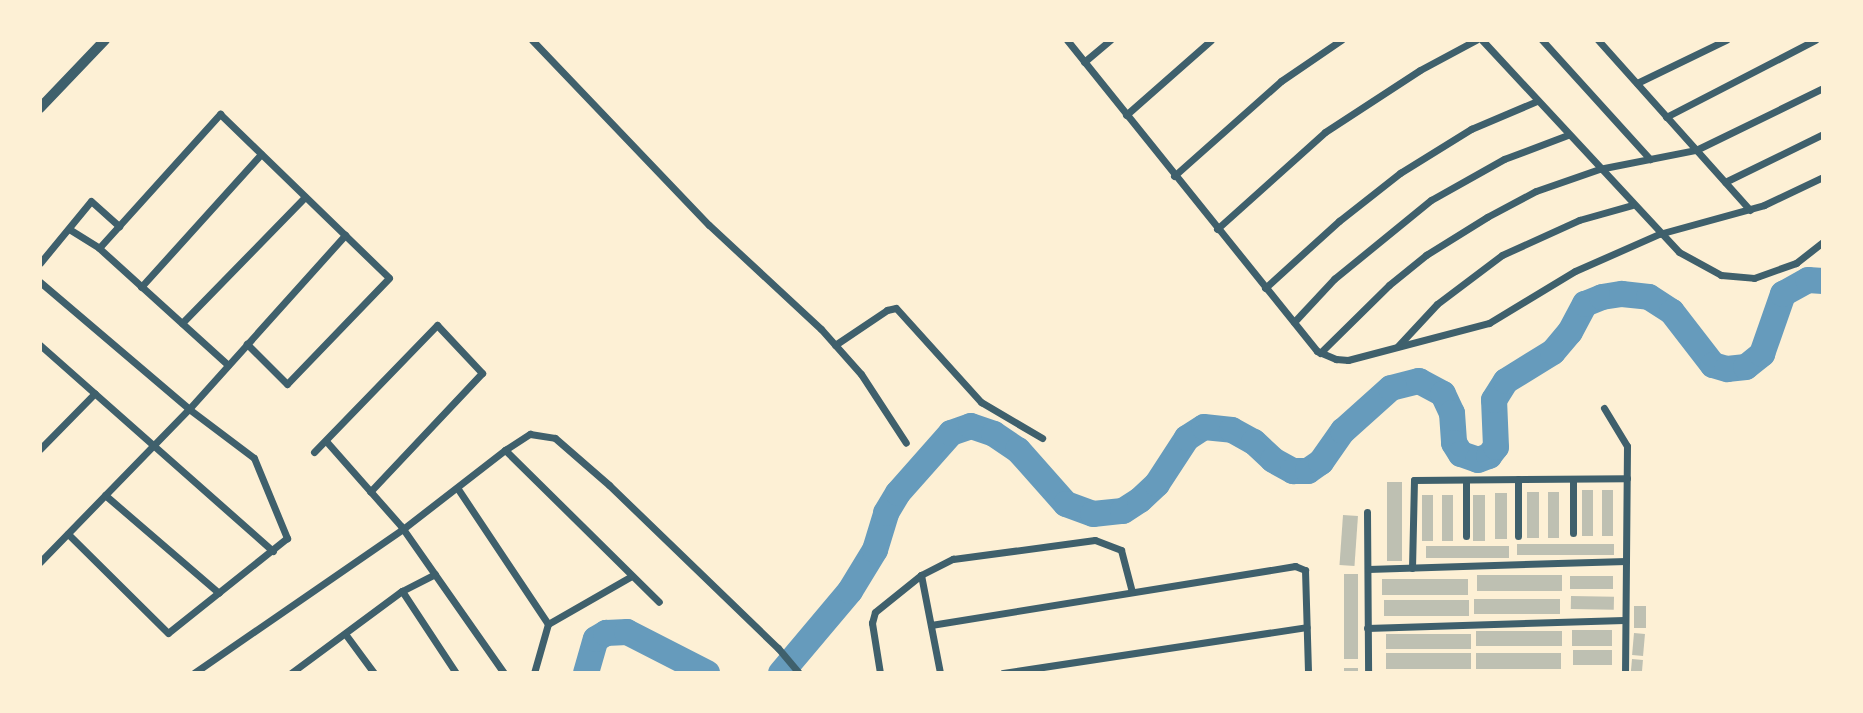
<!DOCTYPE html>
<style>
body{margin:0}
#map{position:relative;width:1863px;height:713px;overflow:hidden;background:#fdf0d5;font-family:Figtree,sans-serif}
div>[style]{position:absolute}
.river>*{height:26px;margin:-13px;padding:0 13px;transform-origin:13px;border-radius:13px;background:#669bbc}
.building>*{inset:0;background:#bec0b2;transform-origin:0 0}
.minor>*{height:7px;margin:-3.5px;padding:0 3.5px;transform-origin:3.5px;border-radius:3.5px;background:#3f606c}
.tertiary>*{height:10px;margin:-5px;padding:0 5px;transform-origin:5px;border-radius:5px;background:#3f606c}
span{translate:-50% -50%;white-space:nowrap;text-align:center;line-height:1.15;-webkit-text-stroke:6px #fdf0d5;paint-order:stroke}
.frame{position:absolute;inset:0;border:42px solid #fdf0d5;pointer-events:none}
</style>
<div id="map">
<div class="river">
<i style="left:586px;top:673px;width:35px;rotate:-74deg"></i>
<i style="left:596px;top:639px;width:12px;rotate:-31deg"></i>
<i style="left:606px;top:633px;width:21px;rotate:-3deg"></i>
<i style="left:627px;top:632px;width:90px;rotate:27.1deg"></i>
<i style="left:781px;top:673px;width:107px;rotate:-49.9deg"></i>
<i style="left:850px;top:591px;width:48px;rotate:-58.6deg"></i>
<i style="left:875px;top:550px;width:39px;rotate:-73deg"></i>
<i style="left:886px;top:513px;width:23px;rotate:-59deg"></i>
<i style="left:898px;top:493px;width:80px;rotate:-48.5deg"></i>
<i style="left:951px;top:433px;width:21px;rotate:-19deg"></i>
<i style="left:971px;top:426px;width:24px;rotate:19deg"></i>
<i style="left:994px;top:434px;width:29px;rotate:34deg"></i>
<i style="left:1018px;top:450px;width:72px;rotate:48.4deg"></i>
<i style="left:1066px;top:504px;width:29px;rotate:20deg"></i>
<i style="left:1093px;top:514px;width:30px;rotate:-6deg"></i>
<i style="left:1123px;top:511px;width:20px;rotate:-33deg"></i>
<i style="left:1140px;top:500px;width:23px;rotate:-43deg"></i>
<i style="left:1157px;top:484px;width:55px;rotate:-56.9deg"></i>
<i style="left:1187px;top:438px;width:20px;rotate:-33deg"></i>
<i style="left:1204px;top:427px;width:28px;rotate:6deg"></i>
<i style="left:1232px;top:430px;width:25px;rotate:29deg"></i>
<i style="left:1254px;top:442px;width:26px;rotate:43deg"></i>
<i style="left:1273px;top:460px;width:23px;rotate:29deg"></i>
<i style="left:1293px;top:471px;width:15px"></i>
<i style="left:1308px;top:471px;width:16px;rotate:-35deg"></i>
<i style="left:1321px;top:462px;width:38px;rotate:-55deg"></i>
<i style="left:1343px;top:431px;width:64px;rotate:-41.9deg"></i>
<i style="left:1391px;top:388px;width:29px;rotate:-14deg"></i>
<i style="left:1419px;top:381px;width:27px;rotate:28deg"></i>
<i style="left:1443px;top:394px;width:21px;rotate:65deg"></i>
<i style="left:1452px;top:413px;width:30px;rotate:86deg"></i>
<i style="left:1454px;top:443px;width:13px;rotate:58deg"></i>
<i style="left:1461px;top:454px;width:18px;rotate:19deg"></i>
<i style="left:1478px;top:460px;width:12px;rotate:-20deg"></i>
<i style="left:1489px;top:456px;width:11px;rotate:-52deg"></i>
<i style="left:1496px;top:447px;width:47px;rotate:-92.4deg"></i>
<i style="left:1494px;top:400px;width:22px;rotate:-58deg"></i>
<i style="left:1506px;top:381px;width:55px;rotate:-31.7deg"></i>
<i style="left:1553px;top:352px;width:26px;rotate:-50deg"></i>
<i style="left:1570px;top:332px;width:32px;rotate:-62deg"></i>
<i style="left:1585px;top:304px;width:18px;rotate:-22deg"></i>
<i style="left:1602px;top:297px;width:20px;rotate:-9deg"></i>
<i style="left:1622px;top:294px;width:27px;rotate:6deg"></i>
<i style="left:1649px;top:297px;width:27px;rotate:33deg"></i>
<i style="left:1672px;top:312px;width:67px;rotate:52.3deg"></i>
<i style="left:1713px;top:365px;width:15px;rotate:16deg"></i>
<i style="left:1727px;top:369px;width:19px;rotate:-6deg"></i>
<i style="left:1746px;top:367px;width:21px;rotate:-39deg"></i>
<i style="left:1762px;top:354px;width:64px;rotate:-70.7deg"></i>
<i style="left:1783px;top:294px;width:29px;rotate:-29deg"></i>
<i style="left:1808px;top:280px;width:15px;rotate:4deg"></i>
</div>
<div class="building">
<i style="left:1387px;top:482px;width:15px;height:79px"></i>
<i style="left:1582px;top:490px;width:11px;height:46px"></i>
<i style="left:1602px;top:490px;width:11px;height:46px"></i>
<i style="left:1527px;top:492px;width:12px;height:46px"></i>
<i style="left:1548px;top:492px;width:11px;height:46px"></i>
<i style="left:1495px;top:493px;width:12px;height:46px"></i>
<i style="left:1422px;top:495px;width:11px;height:46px"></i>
<i style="left:1442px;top:495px;width:11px;height:46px"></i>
<i style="left:1473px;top:495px;width:12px;height:46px"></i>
<i style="left:1343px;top:515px;width:15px;height:50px;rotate:4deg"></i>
<i style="left:1614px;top:544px;width:11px;height:97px;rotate:90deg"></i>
<i style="left:1509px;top:546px;width:12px;height:83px;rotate:90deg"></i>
<i style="left:1344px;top:574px;width:14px;height:85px"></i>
<i style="left:1562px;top:575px;width:16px;height:85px;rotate:90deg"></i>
<i style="left:1570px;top:576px;width:43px;height:13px"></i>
<i style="left:1382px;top:579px;width:86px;height:16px"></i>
<i style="left:1571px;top:596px;width:43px;height:13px;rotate:1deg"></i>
<i style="left:1474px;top:599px;width:86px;height:15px"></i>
<i style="left:1469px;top:600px;width:16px;height:85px;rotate:90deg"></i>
<i style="left:1634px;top:606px;width:12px;height:22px"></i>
<i style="left:1612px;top:630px;width:16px;height:40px;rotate:90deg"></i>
<i style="left:1476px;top:631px;width:86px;height:15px"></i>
<i style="left:1634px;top:633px;width:11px;height:22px;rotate:5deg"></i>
<i style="left:1471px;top:634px;width:15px;height:85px;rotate:90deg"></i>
<i style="left:1573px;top:650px;width:39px;height:15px"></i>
<i style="left:1386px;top:653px;width:85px;height:16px"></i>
<i style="left:1561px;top:653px;width:16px;height:85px;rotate:90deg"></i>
<i style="left:1632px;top:659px;width:11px;height:14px;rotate:5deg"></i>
<i style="left:1344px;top:668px;width:14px;height:5px"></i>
</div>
<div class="minor">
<i style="left:532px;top:40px;width:256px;rotate:46.3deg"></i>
<i style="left:709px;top:225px;width:153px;rotate:42.9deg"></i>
<i style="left:821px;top:329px;width:60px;rotate:48.4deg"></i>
<i style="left:861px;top:374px;width:82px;rotate:56.9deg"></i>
<i style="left:1067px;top:40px;width:399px;rotate:51.2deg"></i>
<i style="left:1317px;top:351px;width:21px;rotate:23deg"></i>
<i style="left:1336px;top:359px;width:12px;rotate:5deg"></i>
<i style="left:1348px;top:360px;width:146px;rotate:-14.7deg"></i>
<i style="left:1489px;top:323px;width:100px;rotate:-31.2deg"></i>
<i style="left:1575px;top:271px;width:92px;rotate:-23.8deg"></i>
<i style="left:1659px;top:234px;width:109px;rotate:-15.4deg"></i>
<i style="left:1764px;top:205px;width:65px;rotate:-25.4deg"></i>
<i style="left:1482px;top:40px;width:289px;rotate:47.1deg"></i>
<i style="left:1679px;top:252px;width:48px;rotate:28.7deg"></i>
<i style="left:1721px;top:275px;width:33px;rotate:5deg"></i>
<i style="left:1754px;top:278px;width:45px;rotate:-19.7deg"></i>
<i style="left:1796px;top:263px;width:34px;rotate:-38deg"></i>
<i style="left:1542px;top:40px;width:161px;rotate:47.8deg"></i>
<i style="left:1598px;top:40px;width:228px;rotate:48.2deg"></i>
<i style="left:1084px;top:62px;width:34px;rotate:-40deg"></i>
<i style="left:1637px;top:83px;width:99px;rotate:-25.8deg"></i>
<i style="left:1126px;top:115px;width:113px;rotate:-41.4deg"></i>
<i style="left:1666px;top:117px;width:168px;rotate:-27.3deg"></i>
<i style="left:1174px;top:176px;width:143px;rotate:-41.6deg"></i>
<i style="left:1281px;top:81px;width:73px;rotate:-34.3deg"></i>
<i style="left:1725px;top:182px;width:109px;rotate:-26.1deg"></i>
<i style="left:69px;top:229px;width:36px;rotate:32deg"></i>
<i style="left:99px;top:248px;width:174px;rotate:42.2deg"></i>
<i style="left:1217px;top:229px;width:145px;rotate:-41.9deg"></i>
<i style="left:1325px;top:132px;width:113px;rotate:-33.1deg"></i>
<i style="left:1420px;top:70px;width:64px;rotate:-28.2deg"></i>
<i style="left:99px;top:248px;width:181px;rotate:-47.9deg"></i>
<i style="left:220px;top:114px;width:235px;rotate:44.1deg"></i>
<i style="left:389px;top:278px;width:147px;rotate:133.9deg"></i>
<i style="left:287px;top:384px;width:57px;rotate:-135deg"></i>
<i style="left:40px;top:263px;width:80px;rotate:-50.6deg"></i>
<i style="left:91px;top:201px;width:38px;rotate:42deg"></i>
<i style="left:40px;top:282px;width:196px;rotate:40.4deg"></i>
<i style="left:189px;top:409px;width:81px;rotate:37deg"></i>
<i style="left:254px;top:458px;width:87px;rotate:67.6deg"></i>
<i style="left:287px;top:538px;width:152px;rotate:141.4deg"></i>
<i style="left:168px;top:633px;width:141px;rotate:-135.3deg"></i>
<i style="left:141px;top:287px;width:179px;rotate:-47.9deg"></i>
<i style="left:1265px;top:288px;width:100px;rotate:-42.2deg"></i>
<i style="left:1339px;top:221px;width:78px;rotate:-38.2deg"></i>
<i style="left:1400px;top:173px;width:84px;rotate:-31.8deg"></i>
<i style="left:1471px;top:129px;width:72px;rotate:-23deg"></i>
<i style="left:1294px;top:322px;width:59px;rotate:-47.1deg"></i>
<i style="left:1334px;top:279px;width:125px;rotate:-39.2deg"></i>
<i style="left:1431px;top:200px;width:84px;rotate:-29.3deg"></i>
<i style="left:1504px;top:159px;width:68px;rotate:-20.6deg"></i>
<i style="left:182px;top:323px;width:176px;rotate:-45.7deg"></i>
<i style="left:40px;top:345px;width:311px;rotate:41.5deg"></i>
<i style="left:835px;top:345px;width:63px;rotate:-33.9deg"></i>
<i style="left:887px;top:310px;width:9px;rotate:-13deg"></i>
<i style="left:896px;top:308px;width:127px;rotate:47.9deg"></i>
<i style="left:981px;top:402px;width:71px;rotate:30.5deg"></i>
<i style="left:1398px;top:346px;width:57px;rotate:-47.1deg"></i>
<i style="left:1437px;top:304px;width:81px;rotate:-37deg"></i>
<i style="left:1502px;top:255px;width:85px;rotate:-24.4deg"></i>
<i style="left:1579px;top:220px;width:55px;rotate:-15.8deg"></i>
<i style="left:1320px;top:353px;width:97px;rotate:-44.6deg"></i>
<i style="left:1389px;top:285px;width:48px;rotate:-39deg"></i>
<i style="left:1426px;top:255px;width:72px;rotate:-31.9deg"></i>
<i style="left:1487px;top:217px;width:55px;rotate:-28deg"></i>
<i style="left:1536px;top:191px;width:67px;rotate:-19.2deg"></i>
<i style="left:1599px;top:169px;width:99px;rotate:-11.1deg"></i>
<i style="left:1696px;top:150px;width:141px;rotate:-26deg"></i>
<i style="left:1604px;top:408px;width:44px;rotate:58.8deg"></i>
<i style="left:1627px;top:446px;width:227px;rotate:90.5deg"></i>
<i style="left:326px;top:441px;width:113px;rotate:48.6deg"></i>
<i style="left:401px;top:526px;width:179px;rotate:55deg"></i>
<i style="left:40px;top:449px;width:78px;rotate:-45.5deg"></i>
<i style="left:505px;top:450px;width:216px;rotate:44.6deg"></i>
<i style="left:314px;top:452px;width:177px;rotate:-45.9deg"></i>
<i style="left:437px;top:325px;width:66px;rotate:46.8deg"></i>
<i style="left:482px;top:373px;width:163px;rotate:133.3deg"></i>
<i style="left:1573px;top:479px;width:54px;rotate:90deg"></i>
<i style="left:458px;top:489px;width:162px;rotate:56.3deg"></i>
<i style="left:105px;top:495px;width:150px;rotate:40.7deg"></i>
<i style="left:1367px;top:512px;width:161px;rotate:89.6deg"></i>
<i style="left:1466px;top:536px;width:56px;rotate:-90deg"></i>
<i style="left:1518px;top:536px;width:57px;rotate:-90deg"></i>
<i style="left:40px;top:562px;width:214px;rotate:-45.8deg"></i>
<i style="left:189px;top:409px;width:234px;rotate:-48.1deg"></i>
<i style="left:1412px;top:568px;width:88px;rotate:-88.7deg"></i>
<i style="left:1414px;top:480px;width:213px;rotate:-0.5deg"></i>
<i style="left:1368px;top:569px;width:258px;rotate:-1.8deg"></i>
<i style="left:921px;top:575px;width:100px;rotate:79deg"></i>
<i style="left:402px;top:591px;width:98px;rotate:56.6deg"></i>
<i style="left:931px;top:625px;width:369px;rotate:-9.2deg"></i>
<i style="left:1295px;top:566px;width:11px;rotate:22deg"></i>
<i style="left:1305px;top:570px;width:103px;rotate:88.3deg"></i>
<i style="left:1367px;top:628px;width:257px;rotate:-1.8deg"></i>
<i style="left:346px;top:635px;width:47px;rotate:53.6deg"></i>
<i style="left:194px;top:673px;width:254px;rotate:-34.6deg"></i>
<i style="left:403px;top:529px;width:129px;rotate:-37.8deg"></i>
<i style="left:505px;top:450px;width:30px;rotate:-33deg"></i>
<i style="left:530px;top:434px;width:25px;rotate:9deg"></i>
<i style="left:555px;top:438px;width:72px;rotate:41deg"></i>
<i style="left:609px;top:485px;width:235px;rotate:44deg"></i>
<i style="left:778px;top:648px;width:33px;rotate:50deg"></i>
<i style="left:291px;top:673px;width:138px;rotate:-36.5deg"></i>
<i style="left:402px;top:591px;width:37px;rotate:-27deg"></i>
<i style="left:534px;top:673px;width:51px;rotate:-74.1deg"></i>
<i style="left:548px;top:624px;width:95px;rotate:-29.8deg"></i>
<i style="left:880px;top:673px;width:51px;rotate:-99.1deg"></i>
<i style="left:872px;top:623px;width:11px;rotate:-75deg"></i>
<i style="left:875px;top:612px;width:59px;rotate:-38.8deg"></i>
<i style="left:921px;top:575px;width:36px;rotate:-27deg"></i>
<i style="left:953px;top:559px;width:143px;rotate:-7.6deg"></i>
<i style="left:1095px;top:540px;width:28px;rotate:21deg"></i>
<i style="left:1121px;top:550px;width:43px;rotate:75.3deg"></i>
<i style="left:1003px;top:673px;width:307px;rotate:-8.6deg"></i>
</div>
<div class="tertiary">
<i style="left:40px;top:108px;width:94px;rotate:-46.3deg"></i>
</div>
<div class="frame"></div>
</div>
